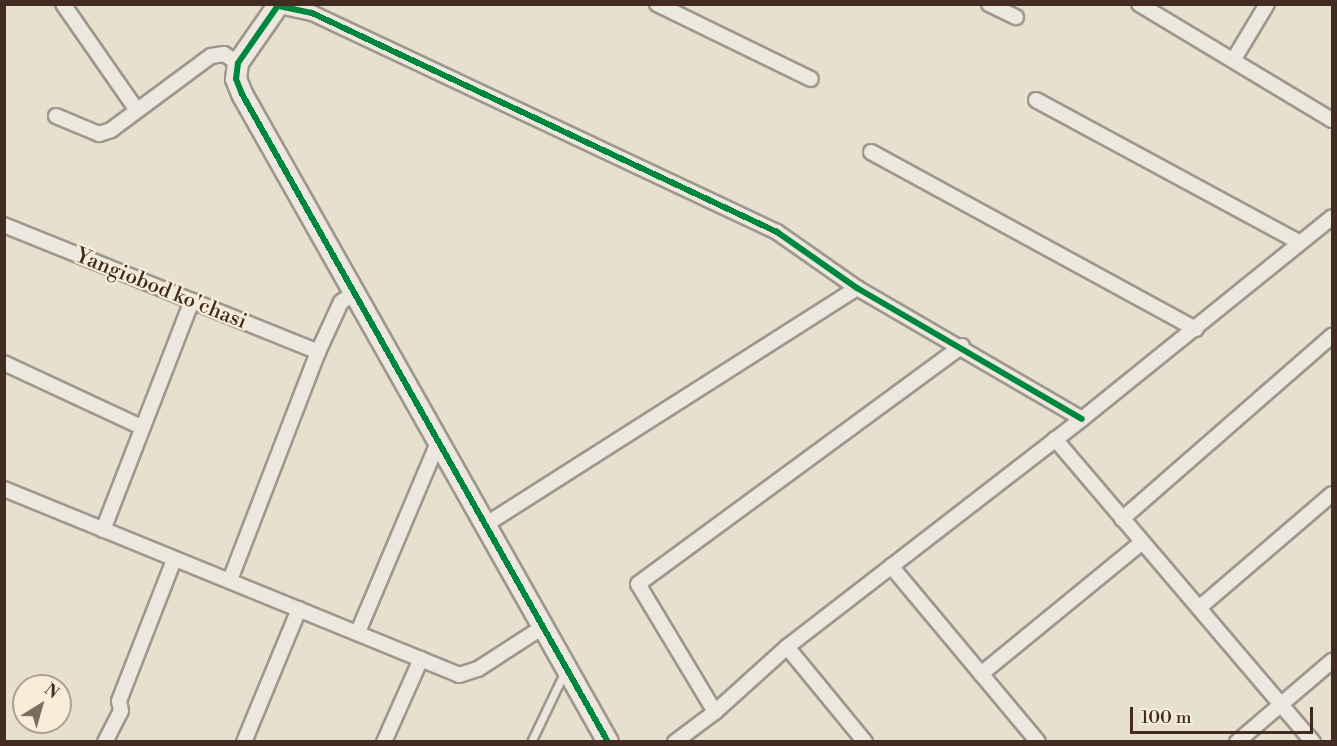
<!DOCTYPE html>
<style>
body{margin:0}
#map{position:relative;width:1337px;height:746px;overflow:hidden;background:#e8e0ce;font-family:"Libre Bodoni",serif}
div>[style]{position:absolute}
.roads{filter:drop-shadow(2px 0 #9e978c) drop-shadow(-2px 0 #9e978c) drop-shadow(0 2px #9e978c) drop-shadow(0 -2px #9e978c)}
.lane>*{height:7px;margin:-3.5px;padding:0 3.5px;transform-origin:3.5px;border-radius:3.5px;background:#ece8df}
.street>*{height:14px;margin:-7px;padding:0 7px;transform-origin:7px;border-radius:7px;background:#ece8df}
.secondary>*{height:20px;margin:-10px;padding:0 10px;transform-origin:10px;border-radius:10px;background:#ece8df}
.cycleway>*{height:6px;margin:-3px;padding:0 3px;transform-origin:3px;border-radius:3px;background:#00873e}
span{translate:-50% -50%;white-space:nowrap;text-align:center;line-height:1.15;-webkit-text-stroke:4.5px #f7edd8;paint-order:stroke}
.street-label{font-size:21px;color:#422c21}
.frame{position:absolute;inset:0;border:6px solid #422c21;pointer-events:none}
.north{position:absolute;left:12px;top:674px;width:60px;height:60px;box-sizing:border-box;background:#f7edd8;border:2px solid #afa08f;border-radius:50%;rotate:37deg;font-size:16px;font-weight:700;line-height:24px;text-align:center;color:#422c21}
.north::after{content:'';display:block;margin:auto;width:21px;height:27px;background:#7c6b5e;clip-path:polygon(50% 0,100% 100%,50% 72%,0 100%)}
.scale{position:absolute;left:1130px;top:707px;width:183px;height:27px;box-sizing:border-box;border:3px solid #422c21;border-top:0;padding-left:8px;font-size:18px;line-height:21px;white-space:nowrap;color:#422c21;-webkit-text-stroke:4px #f7edd8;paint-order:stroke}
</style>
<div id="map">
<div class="roads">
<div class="lane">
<i style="left:531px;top:742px;width:79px;rotate:-64.4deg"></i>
</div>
<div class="street">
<i style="left:63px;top:4px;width:128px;rotate:55.2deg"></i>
<i style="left:657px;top:4px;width:171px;rotate:26deg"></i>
<i style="left:989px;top:4px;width:30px;rotate:26deg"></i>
<i style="left:1139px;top:4px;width:225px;rotate:31deg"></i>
<i style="left:279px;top:6px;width:34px;rotate:12deg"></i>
<i style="left:312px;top:13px;width:514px;rotate:25.22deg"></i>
<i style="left:777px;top:232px;width:98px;rotate:35deg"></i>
<i style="left:857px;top:288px;width:260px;rotate:30.2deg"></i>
<i style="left:1234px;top:59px;width:64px;rotate:-59deg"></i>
<i style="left:1036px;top:100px;width:300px;rotate:28.4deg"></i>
<i style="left:56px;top:116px;width:47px;rotate:22.7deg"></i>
<i style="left:99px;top:134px;width:13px;rotate:-18deg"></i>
<i style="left:111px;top:130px;width:124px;rotate:-36.5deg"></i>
<i style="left:211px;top:56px;width:13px;rotate:-9deg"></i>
<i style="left:224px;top:54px;width:17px;rotate:33deg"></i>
<i style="left:871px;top:152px;width:370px;rotate:28.6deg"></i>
<i style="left:4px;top:225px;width:339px;rotate:22deg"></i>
<i style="left:4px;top:363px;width:151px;rotate:25deg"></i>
<i style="left:1055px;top:439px;width:398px;rotate:49.6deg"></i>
<i style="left:4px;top:489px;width:492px;rotate:22.2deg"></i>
<i style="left:459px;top:675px;width:20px;rotate:-18deg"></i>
<i style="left:478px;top:669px;width:77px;rotate:-32.9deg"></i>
<i style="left:1122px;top:519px;width:279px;rotate:-41.1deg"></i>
<i style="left:485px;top:525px;width:441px;rotate:-32.5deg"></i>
<i style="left:103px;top:530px;width:246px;rotate:-68.8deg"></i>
<i style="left:891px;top:566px;width:229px;rotate:50.1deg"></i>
<i style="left:230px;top:580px;width:244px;rotate:-68.9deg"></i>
<i style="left:318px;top:352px;width:55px;rotate:-65.3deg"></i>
<i style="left:341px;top:302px;width:16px;rotate:-35deg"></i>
<i style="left:1199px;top:608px;width:175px;rotate:-40.6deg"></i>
<i style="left:358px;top:632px;width:205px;rotate:-67.1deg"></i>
<i style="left:787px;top:647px;width:123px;rotate:50.6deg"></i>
<i style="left:981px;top:674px;width:208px;rotate:-39.3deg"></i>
<i style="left:715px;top:712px;width:149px;rotate:-121deg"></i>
<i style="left:638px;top:584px;width:402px;rotate:-36.3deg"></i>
<i style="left:105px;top:742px;width:35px;rotate:-63deg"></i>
<i style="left:121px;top:711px;width:10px;rotate:-101deg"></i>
<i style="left:119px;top:701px;width:151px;rotate:-68.7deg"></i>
<i style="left:244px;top:742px;width:144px;rotate:-67.5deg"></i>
<i style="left:384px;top:742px;width:91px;rotate:-66deg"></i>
<i style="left:675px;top:742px;width:50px;rotate:-36.9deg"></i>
<i style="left:715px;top:712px;width:97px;rotate:-42.1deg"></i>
<i style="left:787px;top:647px;width:373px;rotate:-37.7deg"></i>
<i style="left:1082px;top:419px;width:321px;rotate:-38.9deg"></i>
<i style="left:1237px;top:742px;width:125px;rotate:-40.5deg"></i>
</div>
<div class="secondary">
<i style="left:279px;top:4px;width:72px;rotate:124.8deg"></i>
<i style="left:238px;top:63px;width:16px;rotate:97deg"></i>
<i style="left:236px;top:79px;width:16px;rotate:68deg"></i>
<i style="left:242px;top:94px;width:744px;rotate:60.54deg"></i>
</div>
</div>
<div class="cycleway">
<i style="left:279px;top:4px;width:72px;rotate:124.8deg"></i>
<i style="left:238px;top:63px;width:16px;rotate:97deg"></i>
<i style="left:236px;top:79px;width:16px;rotate:68deg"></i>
<i style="left:242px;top:94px;width:744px;rotate:60.54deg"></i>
<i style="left:279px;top:6px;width:34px;rotate:12deg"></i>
<i style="left:312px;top:13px;width:514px;rotate:25.22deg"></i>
<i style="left:777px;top:232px;width:98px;rotate:35deg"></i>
<i style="left:857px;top:288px;width:260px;rotate:30.2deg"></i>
</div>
<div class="street-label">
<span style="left:161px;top:289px;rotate:22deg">Yangiobod ko'chasi</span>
</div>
<div class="frame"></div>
<div class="north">N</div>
<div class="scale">100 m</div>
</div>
